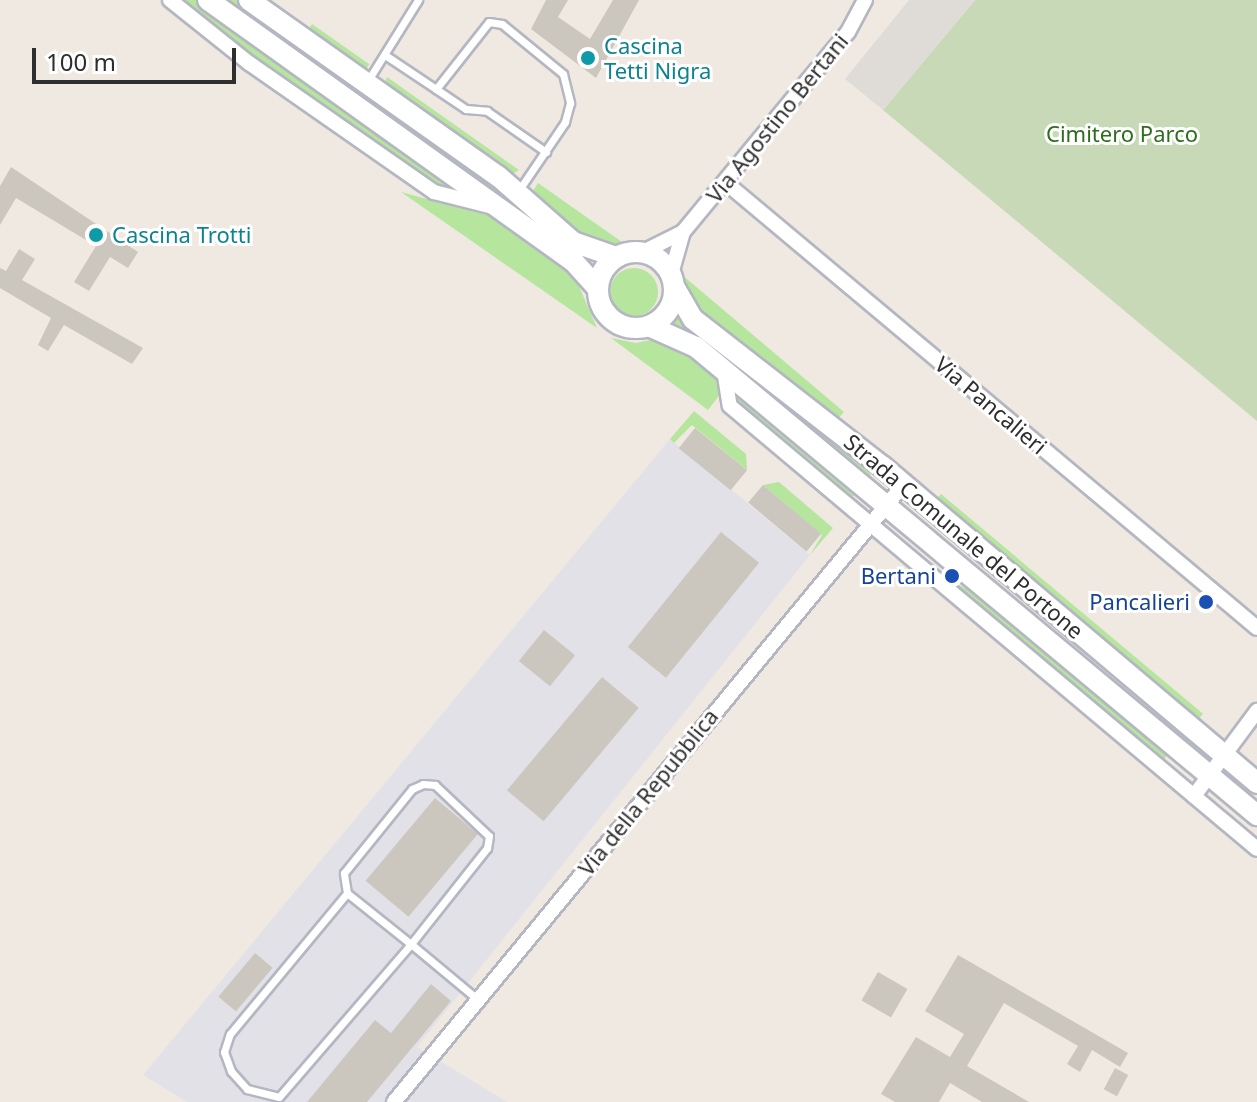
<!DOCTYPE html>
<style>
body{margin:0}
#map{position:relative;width:1257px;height:1102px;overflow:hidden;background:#efe9e1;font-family:"Noto Sans",sans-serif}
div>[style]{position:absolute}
.industrial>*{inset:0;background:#e3e1e8}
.green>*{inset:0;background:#b6e59e;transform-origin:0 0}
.round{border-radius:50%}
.cemetery>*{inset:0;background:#c8d9b8}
.plaza>*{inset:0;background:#dfdcd8}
.building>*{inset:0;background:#cbc7bf;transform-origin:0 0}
.roads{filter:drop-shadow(2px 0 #b4b7c1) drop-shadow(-2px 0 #b4b7c1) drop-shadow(0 2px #b4b7c1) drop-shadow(0 -2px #b4b7c1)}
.lane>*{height:7px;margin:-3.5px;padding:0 3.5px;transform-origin:3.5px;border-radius:3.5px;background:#fff}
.street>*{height:14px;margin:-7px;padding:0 7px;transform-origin:7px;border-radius:7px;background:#fff}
.secondary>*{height:20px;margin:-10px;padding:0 10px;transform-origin:10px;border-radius:10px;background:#fff}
.secondary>.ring{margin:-10px;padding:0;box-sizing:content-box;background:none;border:20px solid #fff;border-radius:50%}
.dots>*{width:22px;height:22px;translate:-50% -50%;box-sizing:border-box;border:4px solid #fff;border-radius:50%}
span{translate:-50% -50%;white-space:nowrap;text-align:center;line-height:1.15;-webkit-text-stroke:6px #fff;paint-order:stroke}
.culture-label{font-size:22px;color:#0d838f}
.left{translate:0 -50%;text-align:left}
.street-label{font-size:22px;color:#2e2e2e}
.park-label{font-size:22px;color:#2c6e1b}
.transit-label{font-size:22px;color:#164399}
.right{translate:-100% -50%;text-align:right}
.scale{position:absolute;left:32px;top:48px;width:204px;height:36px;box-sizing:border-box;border:4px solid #2e2e2e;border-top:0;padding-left:10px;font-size:24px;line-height:28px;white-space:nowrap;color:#2e2e2e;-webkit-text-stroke:6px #fff;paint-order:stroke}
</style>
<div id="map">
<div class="industrial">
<i style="clip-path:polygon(670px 439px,810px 555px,417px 1047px,507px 1102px,187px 1102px,143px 1075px)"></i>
</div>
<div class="green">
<i style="clip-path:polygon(178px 0,196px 0,466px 196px,437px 189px)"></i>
<i style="clip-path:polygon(219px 0,237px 0,509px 194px,553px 237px)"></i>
<i style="left:312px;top:24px;width:70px;height:7px;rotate:35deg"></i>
<i style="clip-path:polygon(387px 77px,519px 170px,509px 176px,384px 86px)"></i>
<i style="clip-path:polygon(538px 183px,622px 242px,606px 246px,588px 242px,532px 193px)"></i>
<i style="clip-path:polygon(401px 192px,497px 218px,572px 270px,597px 328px)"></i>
<i class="round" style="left:610px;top:268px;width:48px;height:48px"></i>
<i style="clip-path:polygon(681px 274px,844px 412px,836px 421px,740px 341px,704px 318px,686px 296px)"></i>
<i style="clip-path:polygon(679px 314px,863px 464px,871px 475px,867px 480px,672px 326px)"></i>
<i style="clip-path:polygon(611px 338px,636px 343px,655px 339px,683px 349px,716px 372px,721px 393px,708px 410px)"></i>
<i style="clip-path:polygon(733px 386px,857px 492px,850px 500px,740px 408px)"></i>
<i style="clip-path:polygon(694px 411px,746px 454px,747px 470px,692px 425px,674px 443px,670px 439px)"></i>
<i style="clip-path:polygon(779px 482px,833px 528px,810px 555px,822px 535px,763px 485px)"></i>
<i style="left:941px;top:494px;width:342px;height:11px;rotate:40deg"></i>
<i style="clip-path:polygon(952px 581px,988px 601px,1169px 753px,1162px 762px)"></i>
</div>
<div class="cemetery">
<i style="clip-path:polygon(975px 0,1257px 0,1257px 421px,883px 110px)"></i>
</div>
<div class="plaza">
<i style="clip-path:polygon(909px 0,975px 0,883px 110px,845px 79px)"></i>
</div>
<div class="building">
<i style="clip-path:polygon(546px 0,568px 0,558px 17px,590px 39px,613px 0,639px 0,596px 78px,531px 29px)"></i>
<i style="clip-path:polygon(11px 167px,138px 252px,128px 268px,110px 257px,89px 291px,74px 282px,96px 246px,16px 198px,0 225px,0 186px)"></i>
<i style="clip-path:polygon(19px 249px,35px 259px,22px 280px,143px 348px,132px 364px,64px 325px,48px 351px,38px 345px,51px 318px,0 288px,0 268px,6px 271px)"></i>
<i style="left:695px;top:428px;width:67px;height:26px;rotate:39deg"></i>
<i style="left:763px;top:485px;width:76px;height:23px;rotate:40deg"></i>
<i style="left:721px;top:532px;width:49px;height:148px;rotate:39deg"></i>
<i style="left:544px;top:630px;width:40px;height:40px;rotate:39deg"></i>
<i style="left:602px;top:677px;width:48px;height:148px;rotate:40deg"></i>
<i style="left:435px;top:798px;width:56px;height:108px;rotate:40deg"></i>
<i style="left:255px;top:953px;width:23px;height:57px;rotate:40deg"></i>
<i style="clip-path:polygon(958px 955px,1128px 1053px,1120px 1067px,1092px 1050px,1080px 1072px,1067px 1064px,1078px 1046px,1004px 1003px,967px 1066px,1029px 1102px,982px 1102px,950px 1083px,939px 1102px,895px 1102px,881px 1094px,916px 1037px,950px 1057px,964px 1034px,925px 1011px)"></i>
<i style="left:878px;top:972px;width:34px;height:33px;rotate:30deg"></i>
<i style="clip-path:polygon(431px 984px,451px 1001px,367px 1102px,307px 1102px,375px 1020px,391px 1033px)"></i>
<i style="left:1115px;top:1068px;width:15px;height:24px;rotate:28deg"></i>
</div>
<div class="roads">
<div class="lane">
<i style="left:385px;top:55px;width:61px;rotate:33.7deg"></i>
<i style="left:436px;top:89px;width:85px;rotate:-51.7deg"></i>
<i style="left:489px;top:22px;width:13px;rotate:9deg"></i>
<i style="left:502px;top:24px;width:79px;rotate:39.3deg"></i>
<i style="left:563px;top:74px;width:30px;rotate:76deg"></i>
<i style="left:570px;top:103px;width:20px;rotate:105deg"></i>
<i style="left:565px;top:122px;width:82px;rotate:124.1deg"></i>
<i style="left:367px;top:82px;width:97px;rotate:-58.1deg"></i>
<i style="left:436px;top:89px;width:36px;rotate:34deg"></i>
<i style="left:466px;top:109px;width:21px;rotate:5deg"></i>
<i style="left:487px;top:111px;width:72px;rotate:34.8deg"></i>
<i style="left:347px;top:893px;width:20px;rotate:-99deg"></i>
<i style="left:344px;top:873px;width:108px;rotate:-51deg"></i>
<i style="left:412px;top:789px;width:12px;rotate:-24deg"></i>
<i style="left:423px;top:784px;width:12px;rotate:5deg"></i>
<i style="left:435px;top:785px;width:74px;rotate:43.4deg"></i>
<i style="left:489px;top:836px;width:12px;rotate:99deg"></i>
<i style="left:487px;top:848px;width:122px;rotate:128.4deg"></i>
<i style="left:411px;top:944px;width:202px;rotate:130.8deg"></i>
<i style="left:279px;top:1097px;width:33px;rotate:-166deg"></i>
<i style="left:247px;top:1089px;width:24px;rotate:-132deg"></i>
<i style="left:231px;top:1071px;width:20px;rotate:-110deg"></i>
<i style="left:224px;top:1052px;width:19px;rotate:-72deg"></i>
<i style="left:230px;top:1034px;width:183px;rotate:-50.3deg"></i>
<i style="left:347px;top:893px;width:82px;rotate:38.6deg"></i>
<i style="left:411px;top:944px;width:86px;rotate:39.8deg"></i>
</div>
<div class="street">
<i style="left:170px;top:0;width:101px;rotate:38.6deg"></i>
<i style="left:249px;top:63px;width:226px;rotate:34.9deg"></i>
<i style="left:434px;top:192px;width:61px;rotate:14.3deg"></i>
<i style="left:725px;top:182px;width:694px;rotate:39.97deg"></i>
<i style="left:641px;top:253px;width:47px;rotate:-26.6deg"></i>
<i style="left:671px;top:274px;width:44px;rotate:-74.1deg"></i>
<i style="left:683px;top:232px;width:259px;rotate:-50.5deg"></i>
<i style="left:848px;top:32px;width:36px;rotate:-62deg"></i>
<i style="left:724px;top:370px;width:36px;rotate:81deg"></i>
<i style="left:730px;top:406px;width:688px;rotate:40.05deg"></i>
<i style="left:1194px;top:796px;width:106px;rotate:-53.5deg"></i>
<i style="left:394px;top:1102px;width:801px;rotate:-50.47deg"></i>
</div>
<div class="secondary">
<i style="left:208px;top:0;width:450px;rotate:35.6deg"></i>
<i style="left:574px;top:262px;width:36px;rotate:48deg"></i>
<i style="left:249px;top:0;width:305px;rotate:35.3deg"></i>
<i style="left:498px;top:176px;width:100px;rotate:41.3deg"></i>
<i style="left:573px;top:242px;width:46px;rotate:19.2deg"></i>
<i class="ring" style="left:598px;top:252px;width:56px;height:56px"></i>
<i style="left:675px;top:288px;width:36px;rotate:60deg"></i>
<i style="left:693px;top:319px;width:239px;rotate:37.9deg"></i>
<i style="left:882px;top:466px;width:491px;rotate:40.2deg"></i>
<i style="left:649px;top:326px;width:51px;rotate:24.1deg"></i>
<i style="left:696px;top:347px;width:731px;rotate:39.84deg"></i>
</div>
</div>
<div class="dots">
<i style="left:588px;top:58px;background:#0f9aa8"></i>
<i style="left:96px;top:235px;background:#0f9aa8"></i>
<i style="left:952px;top:576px;background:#1a4fb4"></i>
<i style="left:1206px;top:602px;background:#1a4fb4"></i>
</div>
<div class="culture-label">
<span class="left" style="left:604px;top:58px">Cascina<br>Tetti Nigra</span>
<span class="left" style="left:112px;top:235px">Cascina Trotti</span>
</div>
<div class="street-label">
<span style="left:777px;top:118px;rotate:-51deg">Via Agostino Bertani</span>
<span style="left:991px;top:405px;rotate:40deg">Via Pancalieri</span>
<span style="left:964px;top:536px;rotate:40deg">Strada Comunale del Portone</span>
<span style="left:648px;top:792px;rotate:-51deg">Via della Repubblica</span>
</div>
<div class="park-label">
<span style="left:1122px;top:134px">Cimitero Parco</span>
</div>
<div class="transit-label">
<span class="right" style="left:936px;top:576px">Bertani</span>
<span class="right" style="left:1190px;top:602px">Pancalieri</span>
</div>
<div class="scale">100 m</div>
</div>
